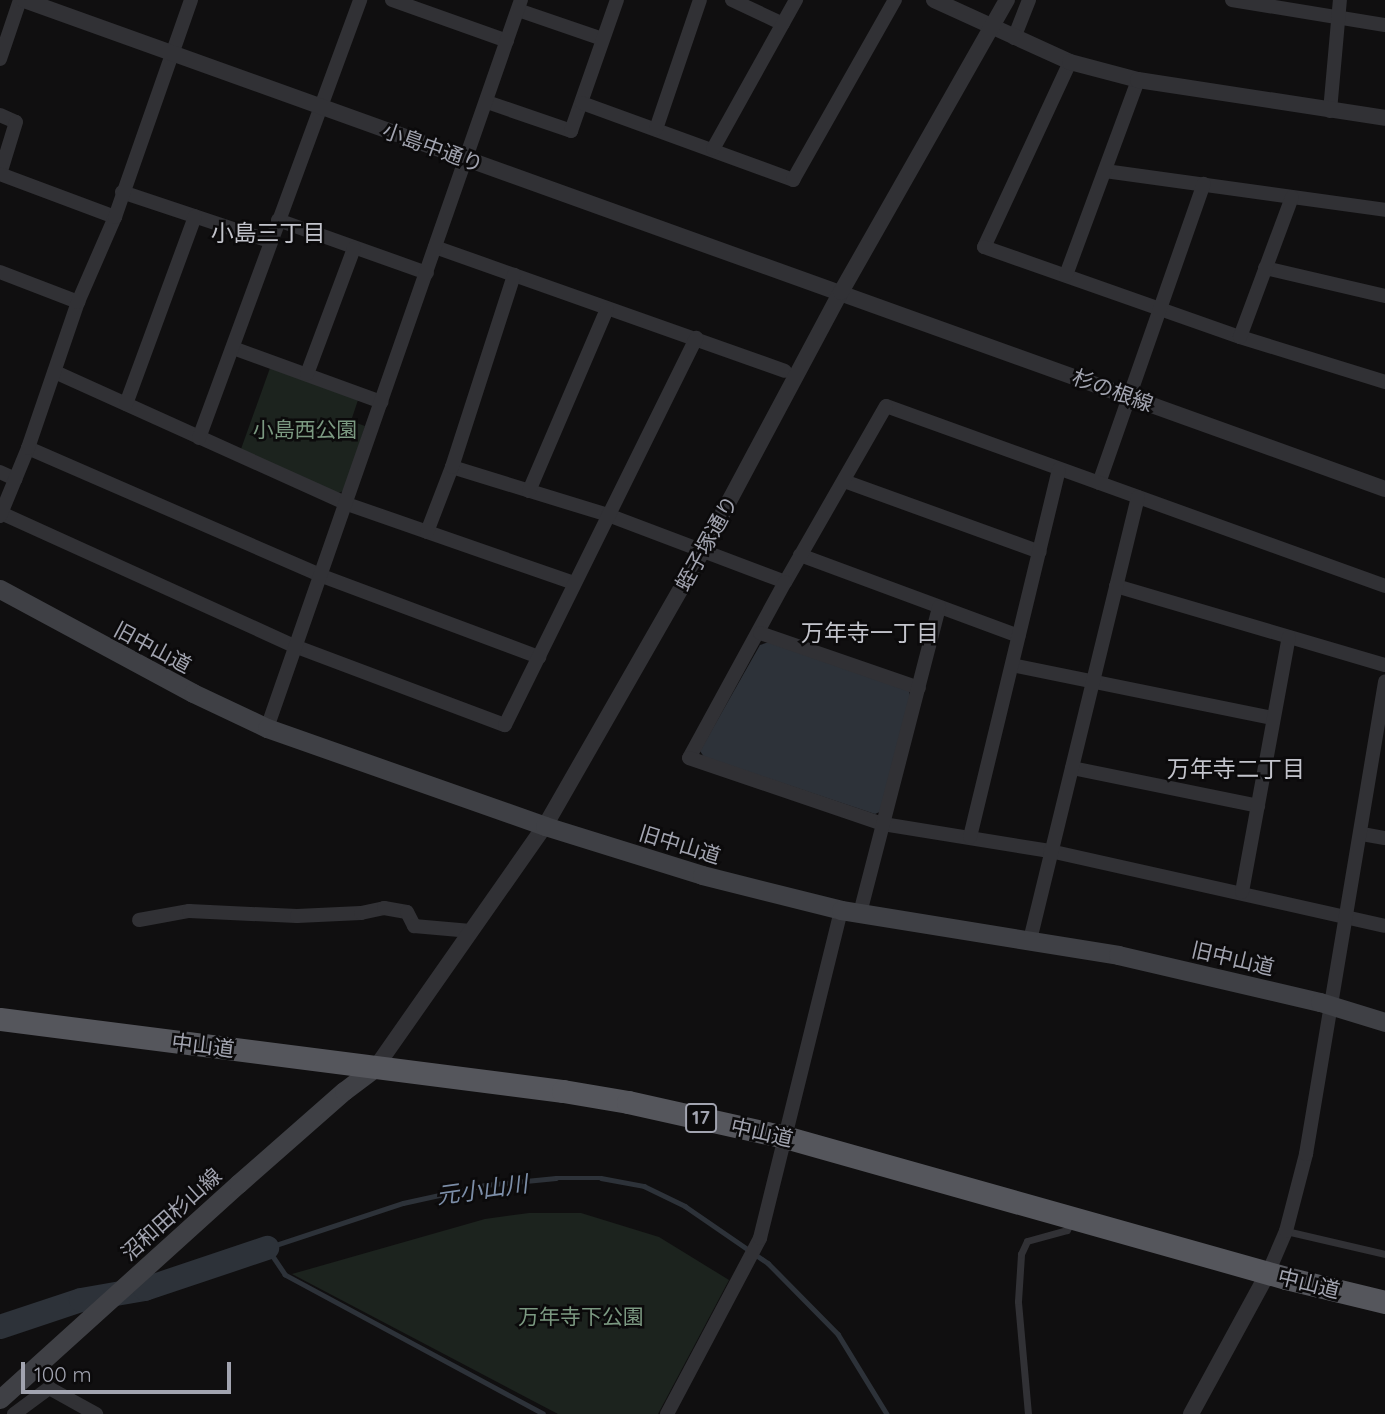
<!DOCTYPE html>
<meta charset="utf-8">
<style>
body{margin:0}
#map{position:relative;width:1385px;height:1414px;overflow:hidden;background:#100f10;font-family:Quicksand,"Noto Sans JP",sans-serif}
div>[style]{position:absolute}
.green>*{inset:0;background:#1c231e}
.water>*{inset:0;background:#2d3239}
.stream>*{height:4.5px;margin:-2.25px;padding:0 2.25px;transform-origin:2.25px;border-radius:2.25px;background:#2d3239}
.river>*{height:24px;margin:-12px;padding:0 12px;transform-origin:12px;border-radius:12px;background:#2d3239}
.service>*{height:7px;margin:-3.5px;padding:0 3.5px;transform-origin:3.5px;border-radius:3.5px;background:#313135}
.minor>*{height:14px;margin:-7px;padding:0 7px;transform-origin:7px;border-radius:7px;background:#313135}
.tertiary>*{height:16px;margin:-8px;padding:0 8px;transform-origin:8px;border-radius:8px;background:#313135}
.secondary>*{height:19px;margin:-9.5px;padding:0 9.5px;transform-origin:9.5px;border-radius:9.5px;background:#3f4045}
.trunk>*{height:23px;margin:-11.5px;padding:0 11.5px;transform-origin:11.5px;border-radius:11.5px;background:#55565c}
span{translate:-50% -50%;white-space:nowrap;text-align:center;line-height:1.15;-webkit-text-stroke:5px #0b0a0b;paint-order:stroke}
.shield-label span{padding:2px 5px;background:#0b0a0b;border:2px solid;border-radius:5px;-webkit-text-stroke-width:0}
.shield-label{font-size:19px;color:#a2a4b0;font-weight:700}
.street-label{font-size:21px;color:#a2a4b0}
.park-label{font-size:21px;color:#7b9981}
.neighbourhood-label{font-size:23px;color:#c3c4cc}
.water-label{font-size:23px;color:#7c8ea8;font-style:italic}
.scale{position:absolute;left:21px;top:1362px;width:210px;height:32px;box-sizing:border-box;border:4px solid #a2a4b0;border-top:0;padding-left:9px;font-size:21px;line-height:24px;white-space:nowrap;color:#a2a4b0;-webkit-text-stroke:5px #0b0a0b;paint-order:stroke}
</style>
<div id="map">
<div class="green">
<i style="clip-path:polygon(270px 368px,358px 400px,351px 421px,365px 426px,344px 491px,335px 494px,241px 449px)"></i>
<i style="clip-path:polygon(529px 1213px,581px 1213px,659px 1237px,729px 1280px,658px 1414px,558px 1414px,292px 1274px,485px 1219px)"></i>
</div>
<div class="water">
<i style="clip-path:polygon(772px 641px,909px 690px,910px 698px,882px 811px,875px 814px,704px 757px,700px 751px,760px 645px)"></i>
</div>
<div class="stream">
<i style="left:543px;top:1414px;width:293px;rotate:-151.7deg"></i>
<i style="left:285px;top:1275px;width:32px;rotate:-124deg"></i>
<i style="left:267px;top:1248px;width:143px;rotate:-18.3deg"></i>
<i style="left:403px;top:1203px;width:84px;rotate:-12.4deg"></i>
<i style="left:485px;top:1185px;width:71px;rotate:-5.6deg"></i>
<i style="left:556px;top:1178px;width:45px"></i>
<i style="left:601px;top:1178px;width:44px;rotate:10.5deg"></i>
<i style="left:644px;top:1186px;width:46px;rotate:26deg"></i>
<i style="left:685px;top:1206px;width:101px;rotate:34.5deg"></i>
<i style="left:768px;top:1263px;width:100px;rotate:45.4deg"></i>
<i style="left:838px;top:1334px;width:94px;rotate:58.5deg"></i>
</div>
<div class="river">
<i style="left:0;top:1327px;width:85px;rotate:-18.4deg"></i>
<i style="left:81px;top:1300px;width:65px;rotate:-9.8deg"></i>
<i style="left:145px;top:1289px;width:129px;rotate:-18.6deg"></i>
</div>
<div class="service">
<i style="left:1286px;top:1231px;width:102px;rotate:13.1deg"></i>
<i style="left:1028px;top:1414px;width:113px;rotate:-95.1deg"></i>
<i style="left:1018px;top:1301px;width:47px;rotate:-86.3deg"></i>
<i style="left:1021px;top:1254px;width:14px;rotate:-65deg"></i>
<i style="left:1027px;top:1241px;width:41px;rotate:-15.4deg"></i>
<i style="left:1067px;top:1230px;width:9px;rotate:-63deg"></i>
</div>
<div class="minor">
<i style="left:392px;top:0;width:122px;rotate:19.6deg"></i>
<i style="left:732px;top:0;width:56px;rotate:25.2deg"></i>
<i style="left:1232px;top:0;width:155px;rotate:9.3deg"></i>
<i style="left:518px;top:10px;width:89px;rotate:19deg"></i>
<i style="left:1014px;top:38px;width:41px;rotate:-68.5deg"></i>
<i style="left:0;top:59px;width:62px;rotate:-71.3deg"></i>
<i style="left:1070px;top:62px;width:204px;rotate:114.9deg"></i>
<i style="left:984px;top:247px;width:271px;rotate:19.4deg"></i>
<i style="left:1240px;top:337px;width:152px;rotate:17.2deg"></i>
<i style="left:487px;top:102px;width:89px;rotate:19deg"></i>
<i style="left:571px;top:131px;width:139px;rotate:-70.7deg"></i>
<i style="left:582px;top:103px;width:225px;rotate:20deg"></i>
<i style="left:793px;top:180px;width:207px;rotate:-60.5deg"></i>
<i style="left:1330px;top:111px;width:111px;rotate:-84.9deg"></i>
<i style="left:0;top:115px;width:17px;rotate:24deg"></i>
<i style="left:16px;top:122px;width:54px;rotate:107.1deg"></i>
<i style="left:656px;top:129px;width:136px;rotate:-71.2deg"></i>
<i style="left:713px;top:149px;width:171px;rotate:-60.9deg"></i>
<i style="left:1105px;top:171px;width:283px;rotate:7.9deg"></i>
<i style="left:0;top:174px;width:123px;rotate:20.5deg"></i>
<i style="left:122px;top:192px;width:155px;rotate:18.4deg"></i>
<i style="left:278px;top:220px;width:158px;rotate:19.6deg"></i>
<i style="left:435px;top:247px;width:371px;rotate:19.5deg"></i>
<i style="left:1265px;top:268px;width:123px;rotate:13.1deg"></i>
<i style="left:0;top:272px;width:84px;rotate:21deg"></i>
<i style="left:1066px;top:275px;width:208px;rotate:-69.7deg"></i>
<i style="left:1240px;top:337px;width:149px;rotate:-69.6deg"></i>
<i style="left:233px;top:348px;width:158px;rotate:20deg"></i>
<i style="left:55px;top:372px;width:320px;rotate:24.3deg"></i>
<i style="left:347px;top:504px;width:240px;rotate:19.2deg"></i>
<i style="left:307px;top:374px;width:134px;rotate:-69.5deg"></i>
<i style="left:126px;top:404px;width:200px;rotate:-69.8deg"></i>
<i style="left:199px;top:438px;width:467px;rotate:-69.8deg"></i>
<i style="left:28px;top:448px;width:321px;rotate:23.5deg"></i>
<i style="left:322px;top:576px;width:232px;rotate:20.5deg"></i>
<i style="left:452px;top:467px;width:163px;rotate:17.1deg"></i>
<i style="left:608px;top:515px;width:189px;rotate:20.7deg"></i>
<i style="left:0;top:472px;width:17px;rotate:25deg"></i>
<i style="left:844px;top:481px;width:208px;rotate:19.9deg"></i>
<i style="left:1099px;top:483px;width:317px;rotate:-70.7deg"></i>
<i style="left:529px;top:491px;width:198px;rotate:-66.8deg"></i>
<i style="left:1px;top:513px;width:325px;rotate:24.4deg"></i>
<i style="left:297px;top:647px;width:222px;rotate:20.6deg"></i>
<i style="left:505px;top:725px;width:432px;rotate:-63.7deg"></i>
<i style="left:0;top:516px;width:74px;rotate:-67.6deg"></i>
<i style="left:28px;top:448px;width:154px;rotate:-71.1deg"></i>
<i style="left:78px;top:302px;width:93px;rotate:-66.5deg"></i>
<i style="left:115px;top:217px;width:230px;rotate:-70.7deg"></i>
<i style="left:427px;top:532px;width:70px;rotate:-69deg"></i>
<i style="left:452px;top:467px;width:202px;rotate:-72.1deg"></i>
<i style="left:800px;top:555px;width:233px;rotate:20.3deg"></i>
<i style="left:1116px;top:586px;width:280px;rotate:16.4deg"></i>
<i style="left:1385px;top:586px;width:530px;rotate:-160.16deg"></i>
<i style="left:886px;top:406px;width:203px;rotate:119.8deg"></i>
<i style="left:785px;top:582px;width:200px;rotate:118.6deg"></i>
<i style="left:689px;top:758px;width:205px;rotate:18.8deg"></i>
<i style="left:883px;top:824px;width:169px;rotate:9.2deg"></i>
<i style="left:1050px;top:851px;width:343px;rotate:12.6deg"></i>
<i style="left:760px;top:633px;width:168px;rotate:19.1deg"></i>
<i style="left:1012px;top:665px;width:266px;rotate:11.5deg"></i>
<i style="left:267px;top:728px;width:771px;rotate:-70.77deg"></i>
<i style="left:1072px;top:768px;width:190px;rotate:11.5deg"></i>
<i style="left:1362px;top:834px;width:23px;rotate:10deg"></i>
<i style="left:970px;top:837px;width:378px;rotate:-76.4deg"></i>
<i style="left:1242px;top:892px;width:259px;rotate:-79.6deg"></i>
<i style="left:860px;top:913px;width:316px;rotate:-75.5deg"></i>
<i style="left:139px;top:920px;width:51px;rotate:-10.2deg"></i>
<i style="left:189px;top:911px;width:108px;rotate:2.7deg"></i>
<i style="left:297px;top:916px;width:64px;rotate:-2.7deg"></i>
<i style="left:361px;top:913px;width:24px;rotate:-12deg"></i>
<i style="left:384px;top:908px;width:23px;rotate:10deg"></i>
<i style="left:407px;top:912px;width:16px;rotate:63deg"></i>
<i style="left:414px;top:926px;width:57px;rotate:5deg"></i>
<i style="left:1030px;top:940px;width:456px;rotate:-76.3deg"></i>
<i style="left:1268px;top:1273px;width:46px;rotate:-66.8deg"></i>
<i style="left:1286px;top:1231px;width:80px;rotate:-75.4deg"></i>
<i style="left:1306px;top:1154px;width:479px;rotate:-80.5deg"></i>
<i style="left:14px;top:1414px;width:44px;rotate:-36.6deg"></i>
<i style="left:49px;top:1388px;width:54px;rotate:29deg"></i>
<i style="left:667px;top:1414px;width:199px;rotate:-62.1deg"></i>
<i style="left:760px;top:1238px;width:338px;rotate:-76.1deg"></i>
</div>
<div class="tertiary">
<i style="left:24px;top:0;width:1446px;rotate:19.76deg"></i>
<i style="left:934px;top:0;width:149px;rotate:24.5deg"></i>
<i style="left:1070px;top:62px;width:70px;rotate:14.8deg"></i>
<i style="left:1138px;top:80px;width:250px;rotate:8.7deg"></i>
<i style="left:376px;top:1067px;width:294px;rotate:-55deg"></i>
<i style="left:545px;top:826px;width:316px;rotate:-60.2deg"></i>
<i style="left:702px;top:552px;width:295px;rotate:-61.9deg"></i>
<i style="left:841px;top:292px;width:336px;rotate:-60.4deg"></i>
<i style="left:1191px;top:1414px;width:161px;rotate:-61.4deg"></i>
</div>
<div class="secondary">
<i style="left:0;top:589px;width:219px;rotate:28.3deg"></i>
<i style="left:193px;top:693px;width:82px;rotate:25.3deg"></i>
<i style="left:267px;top:728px;width:295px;rotate:19.4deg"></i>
<i style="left:545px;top:826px;width:164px;rotate:17.3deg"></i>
<i style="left:702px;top:875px;width:143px;rotate:14.1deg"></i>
<i style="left:841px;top:910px;width:281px;rotate:9.2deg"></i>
<i style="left:1118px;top:955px;width:207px;rotate:13.1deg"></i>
<i style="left:1320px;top:1002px;width:68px;rotate:17.1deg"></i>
<i style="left:0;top:1399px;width:321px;rotate:-42.1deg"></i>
<i style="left:238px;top:1184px;width:141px;rotate:-41.3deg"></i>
<i style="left:344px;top:1091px;width:40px;rotate:-37deg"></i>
</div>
<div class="trunk">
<i style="left:0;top:1019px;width:568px;rotate:7.29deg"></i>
<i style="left:563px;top:1091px;width:66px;rotate:9.6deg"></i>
<i style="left:628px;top:1102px;width:161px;rotate:12.6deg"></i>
<i style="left:785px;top:1137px;width:520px;rotate:15.72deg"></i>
<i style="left:1286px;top:1278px;width:102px;rotate:13.6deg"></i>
</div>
<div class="shield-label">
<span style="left:701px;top:1118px">17</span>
</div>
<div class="street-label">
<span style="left:433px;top:147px;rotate:20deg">小島中通り</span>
<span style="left:1113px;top:390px;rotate:20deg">杉の根線</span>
<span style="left:706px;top:543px;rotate:-61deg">蛭子塚通り</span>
<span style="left:153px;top:647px;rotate:28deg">旧中山道</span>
<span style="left:680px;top:844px;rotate:17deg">旧中山道</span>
<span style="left:1233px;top:958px;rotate:13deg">旧中山道</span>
<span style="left:203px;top:1045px;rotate:7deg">中山道</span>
<span style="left:762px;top:1132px;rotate:13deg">中山道</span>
<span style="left:171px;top:1214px;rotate:-42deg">沼和田杉山線</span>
<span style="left:1309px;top:1283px;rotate:14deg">中山道</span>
</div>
<div class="park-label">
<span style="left:305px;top:429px">小島西公園</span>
<span style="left:581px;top:1316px">万年寺下公園</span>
</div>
<div class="neighbourhood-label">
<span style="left:268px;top:233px">小島三丁目</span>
<span style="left:870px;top:633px">万年寺一丁目</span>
<span style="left:1236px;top:769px">万年寺二丁目</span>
</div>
<div class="water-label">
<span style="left:482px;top:1190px;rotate:-8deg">元小山川</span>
</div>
<div class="scale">100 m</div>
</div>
